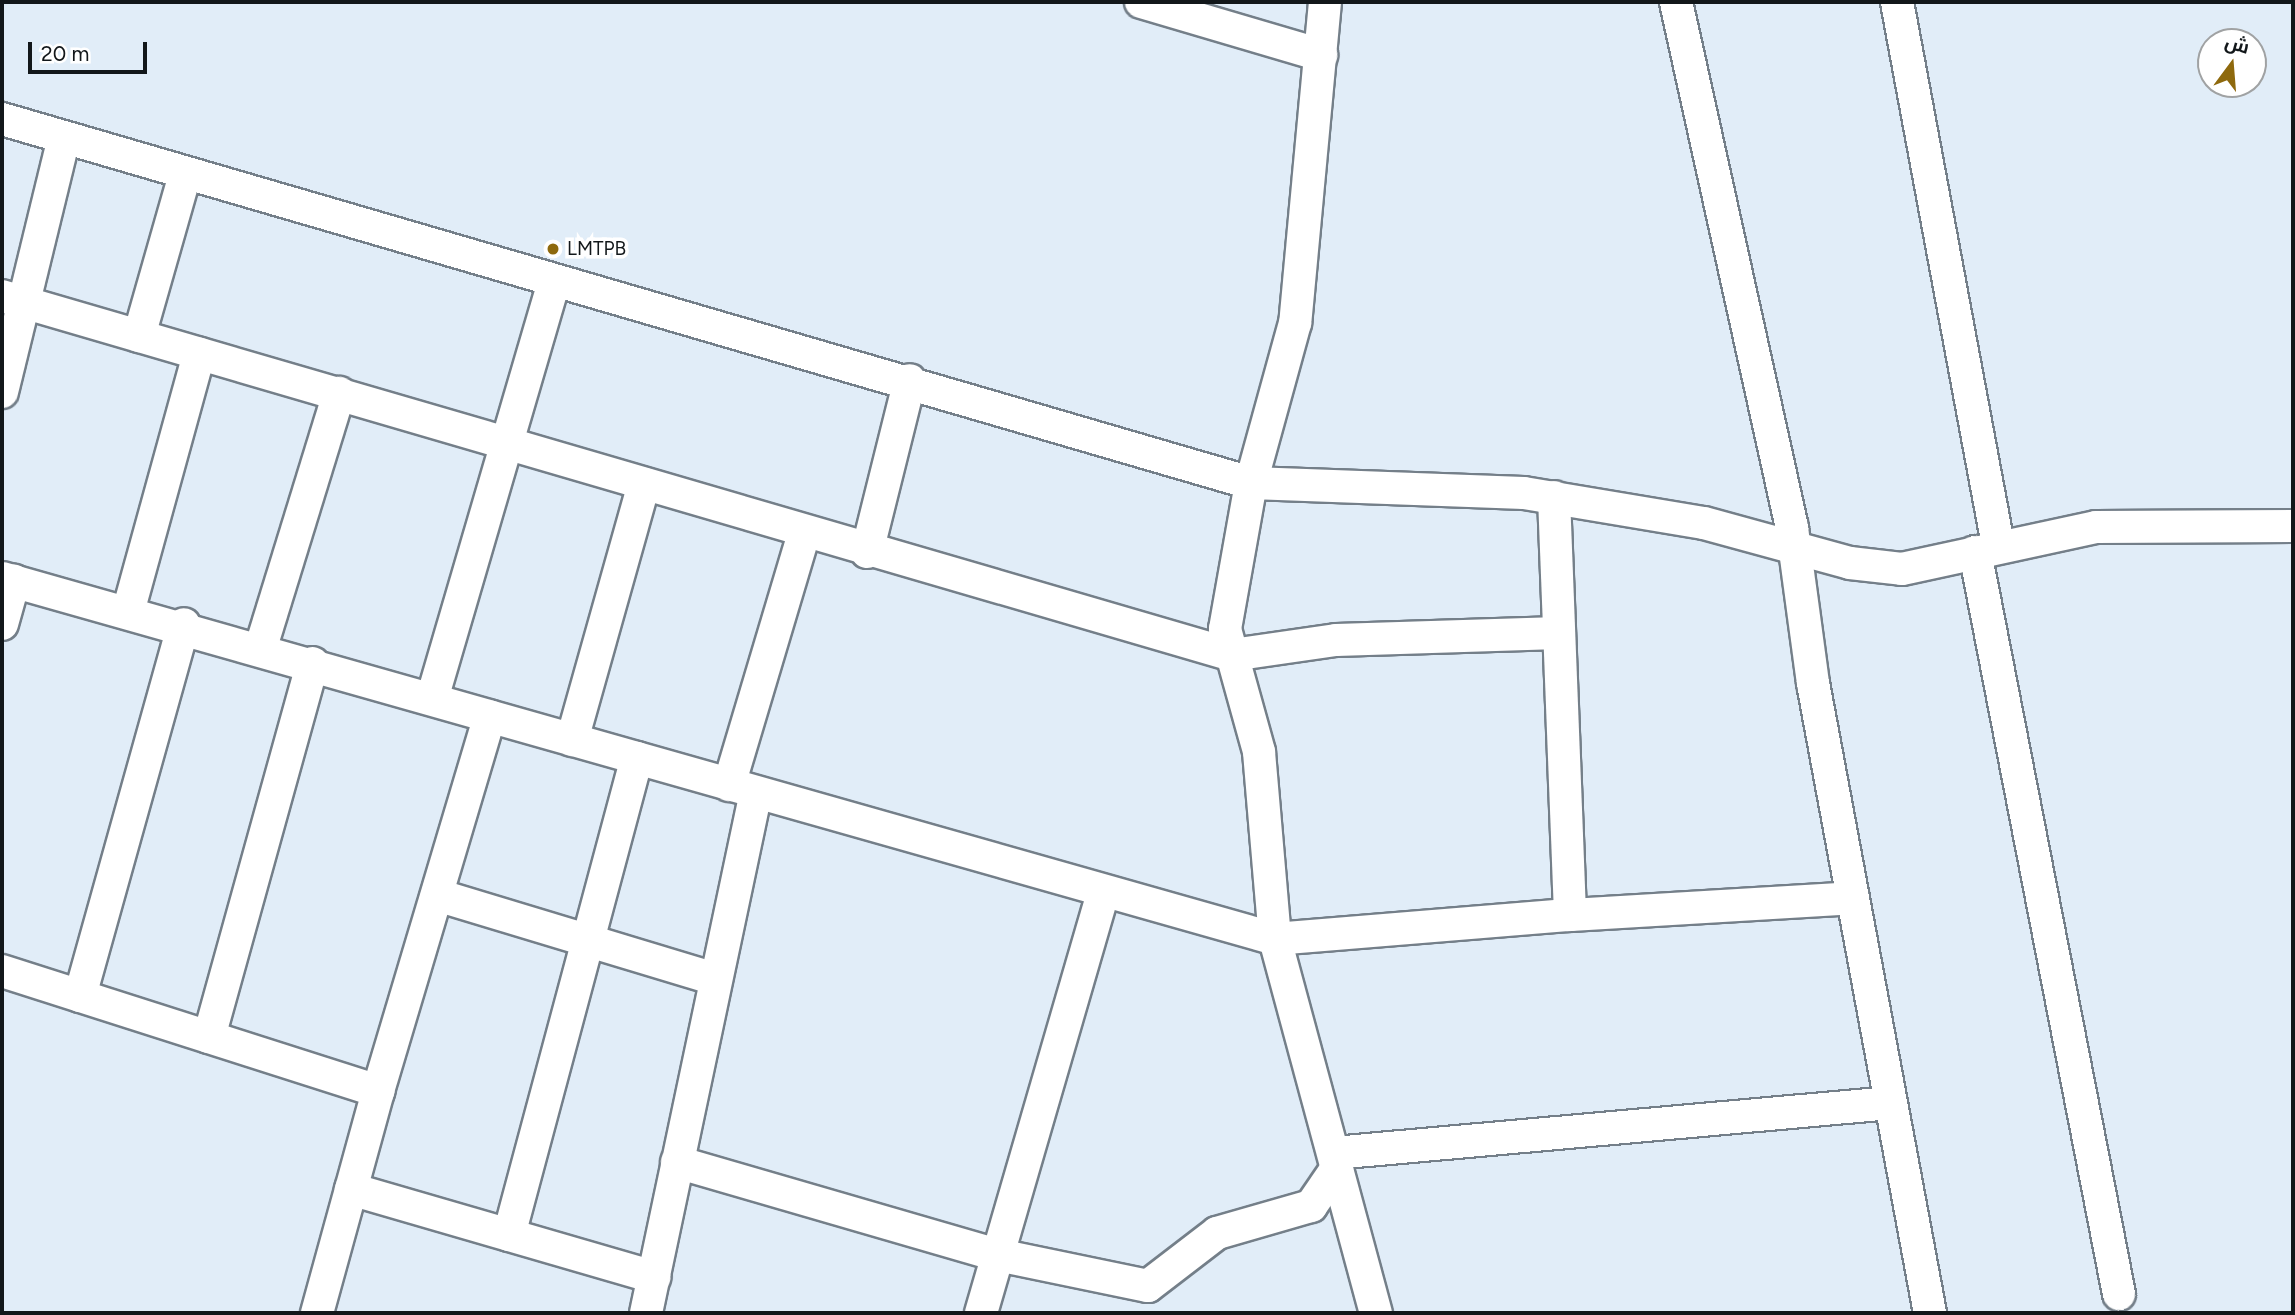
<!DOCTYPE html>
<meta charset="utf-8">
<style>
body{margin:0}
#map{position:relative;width:2295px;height:1315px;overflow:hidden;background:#e1edf8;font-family:Figtree,Cairo,sans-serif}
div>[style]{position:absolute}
.roads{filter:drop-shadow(2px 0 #747f89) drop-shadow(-2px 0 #747f89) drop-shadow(0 2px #747f89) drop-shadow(0 -2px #747f89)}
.street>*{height:32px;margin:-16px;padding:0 16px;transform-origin:16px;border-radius:16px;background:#fff}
.dots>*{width:19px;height:19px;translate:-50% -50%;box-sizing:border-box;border:4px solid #fff;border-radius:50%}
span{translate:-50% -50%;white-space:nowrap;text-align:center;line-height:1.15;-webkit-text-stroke:7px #fff;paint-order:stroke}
.poi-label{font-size:19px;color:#12171a}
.left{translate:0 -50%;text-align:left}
.frame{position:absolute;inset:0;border:4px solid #12171a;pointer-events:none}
.north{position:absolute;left:2197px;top:28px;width:70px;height:70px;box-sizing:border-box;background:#fff;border:2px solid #a0a2a3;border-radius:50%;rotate:16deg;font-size:19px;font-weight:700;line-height:28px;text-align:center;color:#12171a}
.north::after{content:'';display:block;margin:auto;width:24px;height:32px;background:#8e690d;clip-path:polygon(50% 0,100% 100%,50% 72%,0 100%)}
.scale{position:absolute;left:28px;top:42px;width:119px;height:32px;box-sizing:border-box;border:4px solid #12171a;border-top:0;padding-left:9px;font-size:21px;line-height:24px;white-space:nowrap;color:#12171a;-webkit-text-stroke:5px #fff;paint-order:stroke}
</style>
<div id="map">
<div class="roads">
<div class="street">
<i style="left:1141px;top:2px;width:188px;rotate:16.4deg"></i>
<i style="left:1325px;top:2px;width:322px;rotate:95.3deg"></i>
<i style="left:1295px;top:323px;width:166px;rotate:105.4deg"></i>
<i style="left:1251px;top:483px;width:273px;rotate:2.1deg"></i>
<i style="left:1524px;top:493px;width:182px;rotate:9.5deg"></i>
<i style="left:1704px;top:523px;width:151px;rotate:15.3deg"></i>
<i style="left:1850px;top:563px;width:52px;rotate:6.6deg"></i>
<i style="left:1902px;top:569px;width:198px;rotate:-12.2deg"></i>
<i style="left:2096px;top:527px;width:197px;rotate:-0.3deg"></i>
<i style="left:1676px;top:2px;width:539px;rotate:77.56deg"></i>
<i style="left:1792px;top:528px;width:156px;rotate:82.3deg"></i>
<i style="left:1813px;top:683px;width:641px;rotate:79.48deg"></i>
<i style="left:1897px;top:2px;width:552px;rotate:79.46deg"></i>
<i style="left:2px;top:119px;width:1301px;rotate:16.25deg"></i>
<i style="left:1251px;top:483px;width:148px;rotate:100.1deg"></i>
<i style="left:1225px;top:629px;width:128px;rotate:74.5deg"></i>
<i style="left:1259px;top:752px;width:188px;rotate:85.1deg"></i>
<i style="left:1275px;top:939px;width:296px;rotate:-4.7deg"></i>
<i style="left:2px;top:296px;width:1281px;rotate:16.27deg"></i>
<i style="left:1232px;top:655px;width:105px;rotate:-8.2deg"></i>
<i style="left:1336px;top:640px;width:223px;rotate:-1.8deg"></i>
<i style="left:139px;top:336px;width:168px;rotate:-74.1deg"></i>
<i style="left:2px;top:392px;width:261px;rotate:-76.3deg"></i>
<i style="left:1554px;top:497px;width:418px;rotate:87.8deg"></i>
<i style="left:1570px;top:915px;width:283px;rotate:-3.4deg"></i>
<i style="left:867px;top:552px;width:177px;rotate:-76deg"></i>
<i style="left:1975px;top:552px;width:756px;rotate:79.02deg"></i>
<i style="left:2px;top:578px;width:1323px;rotate:15.83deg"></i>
<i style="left:1275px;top:939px;width:387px;rotate:74.9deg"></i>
<i style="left:128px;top:612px;width:268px;rotate:-74.6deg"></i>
<i style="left:2px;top:624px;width:45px;rotate:-74.4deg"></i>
<i style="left:261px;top:647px;width:266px;rotate:-72.9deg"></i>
<i style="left:432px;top:699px;width:435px;rotate:-73.7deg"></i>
<i style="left:572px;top:740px;width:266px;rotate:-74.3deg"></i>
<i style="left:729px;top:785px;width:262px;rotate:-73.4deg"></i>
<i style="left:437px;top:895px;width:291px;rotate:16.8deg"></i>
<i style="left:2px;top:971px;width:395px;rotate:17.7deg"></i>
<i style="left:378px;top:1091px;width:391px;rotate:-73.4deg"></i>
<i style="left:80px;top:996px;width:386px;rotate:-74.4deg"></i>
<i style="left:209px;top:1037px;width:388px;rotate:-74.5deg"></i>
<i style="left:1334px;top:1153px;width:559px;rotate:-5.13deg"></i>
<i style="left:677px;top:1162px;width:334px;rotate:16.2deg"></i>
<i style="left:998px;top:1255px;width:153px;rotate:11.7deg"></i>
<i style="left:1148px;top:1286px;width:87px;rotate:-37.5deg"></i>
<i style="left:1217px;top:1233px;width:98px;rotate:-16deg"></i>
<i style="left:1311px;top:1206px;width:46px;rotate:-55.6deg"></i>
<i style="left:351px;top:1189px;width:316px;rotate:16.2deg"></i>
<i style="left:509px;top:1235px;width:494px;rotate:-75deg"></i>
<i style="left:317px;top:1313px;width:230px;rotate:-74.6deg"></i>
<i style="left:646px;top:1313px;width:532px;rotate:-78.08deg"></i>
<i style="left:981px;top:1313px;width:438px;rotate:-73.8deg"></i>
</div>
</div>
<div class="dots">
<i style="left:553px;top:249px;background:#8e690d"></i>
</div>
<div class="poi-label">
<span class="left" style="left:567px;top:249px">LMTPB</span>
</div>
<div class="frame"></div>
<div class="north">ش</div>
<div class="scale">20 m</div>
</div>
